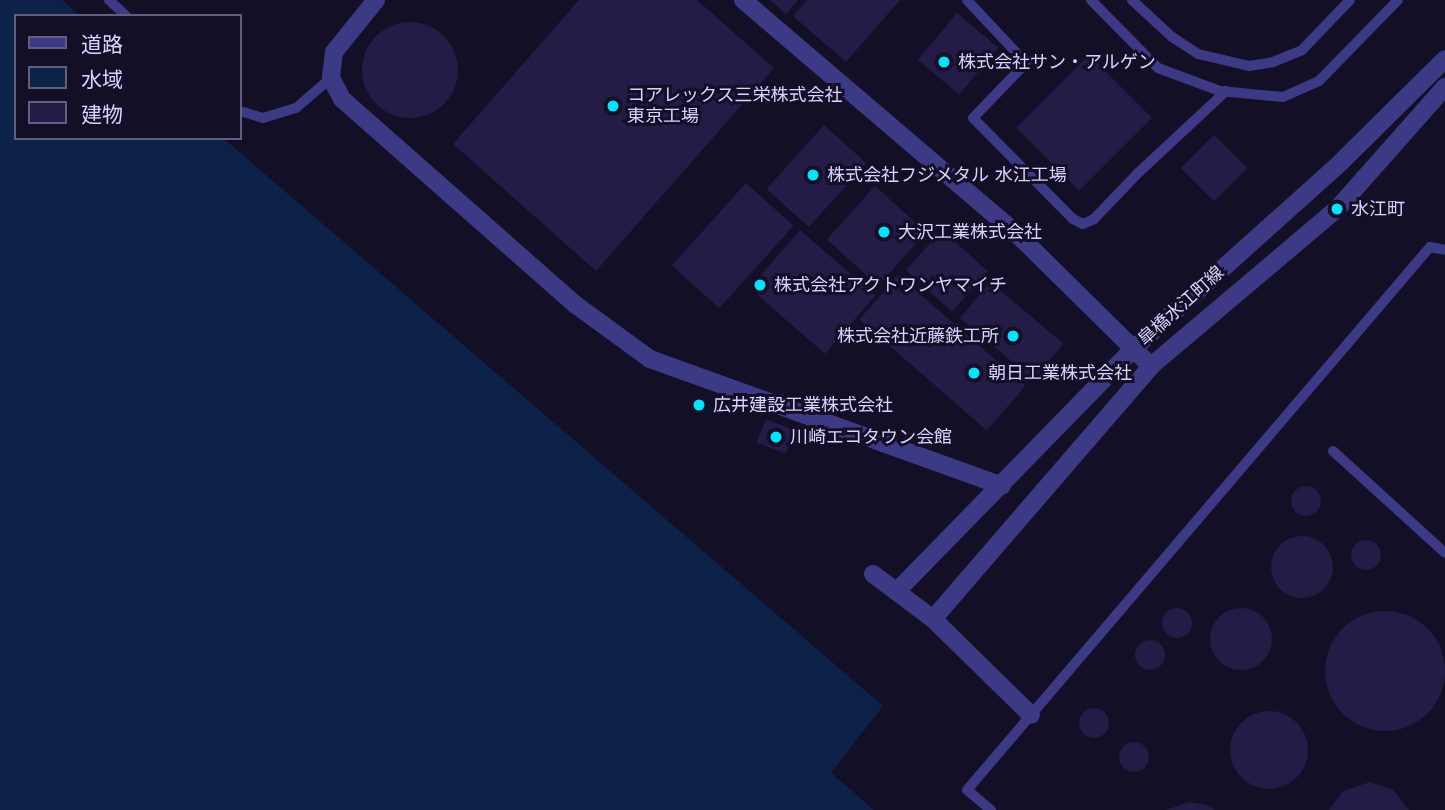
<!DOCTYPE html>
<meta charset="utf-8">
<style>
body{margin:0}
#map{position:relative;width:1445px;height:810px;overflow:hidden;background:#130f26;font-family:"DejaVu Sans","Noto Sans JP",sans-serif}
div>[style]{position:absolute}
.water>*{inset:0;background:#0c2248}
.building>*{inset:0;background:#241b47;transform-origin:0 0}
.round{border-radius:50%}
.service>*{height:10px;margin:-5px;padding:0 5px;transform-origin:5px;border-radius:5px;background:#3d3a85}
.minor>*{height:18px;margin:-9px;padding:0 9px;transform-origin:9px;border-radius:9px;background:#3d3a85}
.tertiary>*{height:18px;margin:-9px;padding:0 9px;transform-origin:9px;border-radius:9px;background:#3d3a85}
.dots>*{width:19px;height:19px;translate:-50% -50%;box-sizing:border-box;border:4px solid #130f26;border-radius:50%}
span{translate:-50% -50%;white-space:nowrap;text-align:center;line-height:1.15;-webkit-text-stroke:6px #130f26;paint-order:stroke}
.poi-label{font-size:18px;color:#d9d4ff}
.left{translate:0 -50%;text-align:left}
.right{translate:-100% -50%;text-align:right}
.street-label{font-size:18px;color:#d9d4ff}
.legend{position:absolute;left:14px;top:14px;width:228px;height:126px;box-sizing:border-box;background:#130f26;border:2px solid #625e7d;margin:0;padding:9px 12px;list-style:none;font-size:21px;color:#d9d4ff}
.legend li{display:flex;align-items:center;gap:14px;height:35px}
.legend b{width:35px;border:2px solid #625e7d}
</style>
<div id="map">
<div class="water">
<i style="clip-path:polygon(0 0,62px 0,80px 16px,16px 16px,16px 138px,223px 138px,883px 706px,831px 773px,874px 810px,0 810px)"></i>
</div>
<div class="building">
<i style="clip-path:polygon(579px 0,697px 0,774px 68px,596px 271px,453px 144px)"></i>
<i style="clip-path:polygon(770px 0,798px 0,786px 14px)"></i>
<i style="clip-path:polygon(807px 0,900px 0,846px 62px,793px 16px)"></i>
<i style="left:957px;top:13px;width:54px;height:61px;rotate:40deg"></i>
<i class="round" style="left:362px;top:22px;width:96px;height:96px"></i>
<i style="left:1089px;top:55px;width:89px;height:103px;rotate:45deg"></i>
<i style="left:824px;top:125px;width:57px;height:86px;rotate:42deg"></i>
<i style="left:1214px;top:135px;width:47px;height:47px;rotate:45deg"></i>
<i style="left:746px;top:183px;width:64px;height:111px;rotate:42deg"></i>
<i style="left:875px;top:186px;width:69px;height:72px;rotate:42deg"></i>
<i style="left:800px;top:230px;width:100px;height:77px;rotate:41deg"></i>
<i style="left:942px;top:230px;width:62px;height:54px;rotate:42deg"></i>
<i style="left:898px;top:275px;width:169px;height:59px;rotate:41deg"></i>
<i style="left:990px;top:282px;width:96px;height:47px;rotate:40deg"></i>
<i style="left:766px;top:419px;width:31px;height:25px;rotate:22deg"></i>
<i class="round" style="left:1291px;top:486px;width:30px;height:30px"></i>
<i class="round" style="left:1271px;top:536px;width:62px;height:62px"></i>
<i class="round" style="left:1351px;top:540px;width:30px;height:30px"></i>
<i class="round" style="left:1210px;top:608px;width:62px;height:62px"></i>
<i class="round" style="left:1162px;top:608px;width:30px;height:30px"></i>
<i class="round" style="left:1325px;top:611px;width:120px;height:120px"></i>
<i class="round" style="left:1135px;top:640px;width:30px;height:30px"></i>
<i class="round" style="left:1079px;top:708px;width:30px;height:30px"></i>
<i class="round" style="left:1230px;top:711px;width:78px;height:78px"></i>
<i class="round" style="left:1119px;top:742px;width:30px;height:30px"></i>
<i style="clip-path:polygon(1370px 782px,1393px 790px,1409px 810px,1329px 810px,1343px 791px)"></i>
<i style="clip-path:polygon(1189px 802px,1207px 805px,1215px 810px,1166px 810px)"></i>
</div>
<div class="service">
<i style="left:109px;top:0;width:23px;rotate:43deg"></i>
<i style="left:967px;top:0;width:86px;rotate:46.9deg"></i>
<i style="left:1026px;top:63px;width:76px;rotate:133.9deg"></i>
<i style="left:973px;top:118px;width:142px;rotate:45.3deg"></i>
<i style="left:1073px;top:219px;width:11px;rotate:27deg"></i>
<i style="left:1083px;top:224px;width:12px;rotate:-24deg"></i>
<i style="left:1094px;top:219px;width:62px;rotate:-46.3deg"></i>
<i style="left:1137px;top:174px;width:122px;rotate:-43deg"></i>
<i style="left:1091px;top:0;width:95px;rotate:45.4deg"></i>
<i style="left:1158px;top:68px;width:66px;rotate:20.4deg"></i>
<i style="left:1220px;top:91px;width:63px;rotate:5.4deg"></i>
<i style="left:1283px;top:97px;width:39px;rotate:-24deg"></i>
<i style="left:1319px;top:81px;width:113px;rotate:-45.7deg"></i>
<i style="left:1132px;top:0;width:54px;rotate:42.8deg"></i>
<i style="left:1172px;top:37px;width:31px;rotate:33deg"></i>
<i style="left:1198px;top:54px;width:52px;rotate:13.2deg"></i>
<i style="left:1249px;top:66px;width:24px;rotate:-9deg"></i>
<i style="left:1273px;top:62px;width:31px;rotate:-22deg"></i>
<i style="left:1302px;top:50px;width:69px;rotate:-46.2deg"></i>
<i style="left:240px;top:111px;width:24px;rotate:17deg"></i>
<i style="left:263px;top:118px;width:34px;rotate:-17deg"></i>
<i style="left:296px;top:108px;width:46px;rotate:-40.6deg"></i>
<i style="left:1333px;top:451px;width:151px;rotate:42.3deg"></i>
<i style="left:991px;top:810px;width:31px;rotate:-140deg"></i>
<i style="left:967px;top:790px;width:714px;rotate:-49.55deg"></i>
<i style="left:1430px;top:247px;width:15px;rotate:11deg"></i>
</div>
<div class="minor">
<i style="left:376px;top:0;width:67px;rotate:128.9deg"></i>
<i style="left:334px;top:52px;width:26px;rotate:97deg"></i>
<i style="left:331px;top:78px;width:24px;rotate:62deg"></i>
<i style="left:342px;top:99px;width:312px;rotate:41.4deg"></i>
<i style="left:576px;top:305px;width:92px;rotate:36.1deg"></i>
<i style="left:650px;top:359px;width:374px;rotate:19.8deg"></i>
<i style="left:743px;top:0;width:359px;rotate:40.5deg"></i>
<i style="left:1016px;top:233px;width:190px;rotate:44.6deg"></i>
<i style="left:873px;top:574px;width:75px;rotate:36.9deg"></i>
<i style="left:933px;top:619px;width:137px;rotate:44.4deg"></i>
</div>
<div class="tertiary">
<i style="left:897px;top:591px;width:339px;rotate:-45.7deg"></i>
<i style="left:1134px;top:348px;width:278px;rotate:-41.9deg"></i>
<i style="left:1341px;top:162px;width:146px;rotate:-44.7deg"></i>
<i style="left:933px;top:619px;width:334px;rotate:-49.2deg"></i>
<i style="left:1151px;top:366px;width:243px;rotate:-40.2deg"></i>
<i style="left:1337px;top:209px;width:163px;rotate:-48.5deg"></i>
</div>
<div class="dots">
<i style="left:944px;top:62px;background:#00e5ff"></i>
<i style="left:613px;top:106px;background:#00e5ff"></i>
<i style="left:813px;top:175px;background:#00e5ff"></i>
<i style="left:1337px;top:209px;background:#00e5ff"></i>
<i style="left:884px;top:232px;background:#00e5ff"></i>
<i style="left:760px;top:285px;background:#00e5ff"></i>
<i style="left:1013px;top:336px;background:#00e5ff"></i>
<i style="left:974px;top:373px;background:#00e5ff"></i>
<i style="left:699px;top:405px;background:#00e5ff"></i>
<i style="left:776px;top:437px;background:#00e5ff"></i>
</div>
<div class="poi-label">
<span class="left" style="left:958px;top:62px">株式会社サン・アルゲン</span>
<span class="left" style="left:627px;top:106px">コアレックス三栄株式会社<br>東京工場</span>
<span class="left" style="left:827px;top:175px">株式会社フジメタル 水江工場</span>
<span class="left" style="left:1351px;top:209px">水江町</span>
<span class="left" style="left:898px;top:232px">大沢工業株式会社</span>
<span class="left" style="left:774px;top:285px">株式会社アクトワンヤマイチ</span>
<span class="right" style="left:999px;top:336px">株式会社近藤鉄工所</span>
<span class="left" style="left:988px;top:373px">朝日工業株式会社</span>
<span class="left" style="left:713px;top:405px">広井建設工業株式会社</span>
<span class="left" style="left:790px;top:437px">川崎エコタウン会館</span>
</div>
<div class="street-label">
<span style="left:1181px;top:306px;rotate:-42deg">皐橋水江町線</span>
</div>
<ul class="legend">
<li><b style="height:9px;background:#3d3a85"></b>道路</li>
<li><b style="height:19px;background:#0c2248"></b>水域</li>
<li><b style="height:19px;background:#241b47"></b>建物</li>
</ul>
</div>
